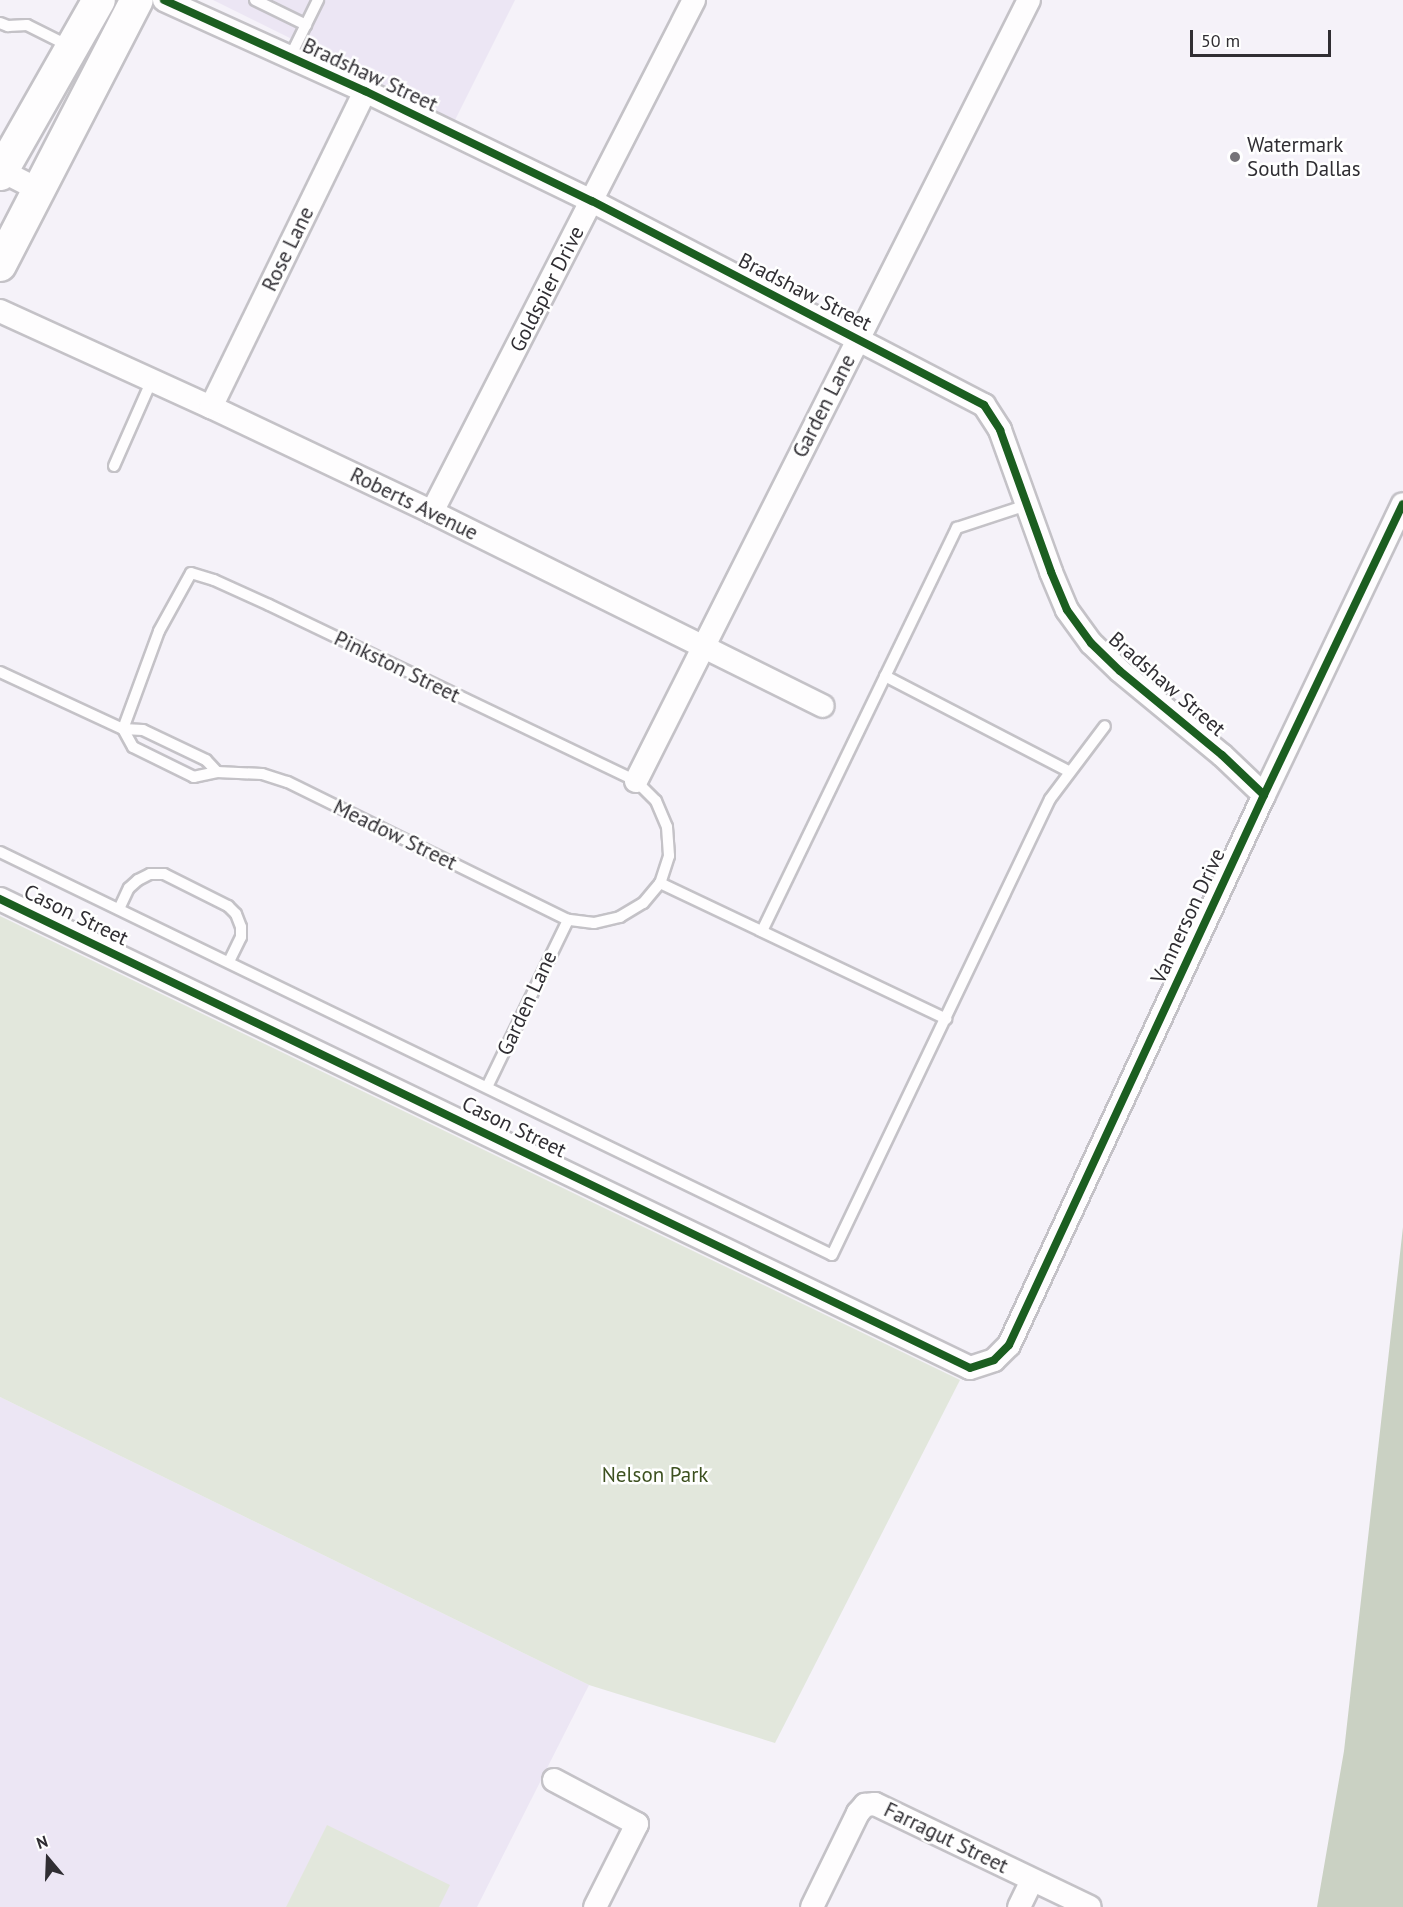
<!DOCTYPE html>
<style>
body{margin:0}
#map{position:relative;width:1403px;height:1907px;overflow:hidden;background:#f5f2f9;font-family:"PT Sans",sans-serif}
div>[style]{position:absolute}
.built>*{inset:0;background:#ece6f4}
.green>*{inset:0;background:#e2e7dc}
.forest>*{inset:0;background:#cad1c3}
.roads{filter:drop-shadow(2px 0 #c4c2c7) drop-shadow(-2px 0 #c4c2c7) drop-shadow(0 2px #c4c2c7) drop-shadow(0 -2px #c4c2c7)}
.lane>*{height:10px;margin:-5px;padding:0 5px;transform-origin:5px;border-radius:5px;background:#fefdfe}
.street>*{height:22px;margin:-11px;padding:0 11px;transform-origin:11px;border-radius:11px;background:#fefdfe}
.secondary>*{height:32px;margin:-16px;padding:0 16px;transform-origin:16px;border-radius:16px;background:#fefdfe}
.cycleway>*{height:8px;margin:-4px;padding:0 4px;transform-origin:4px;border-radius:4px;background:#1b5e20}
.dots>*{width:16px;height:16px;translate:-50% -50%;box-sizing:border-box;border:3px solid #fff;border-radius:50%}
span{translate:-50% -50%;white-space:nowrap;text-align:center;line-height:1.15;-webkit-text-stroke:5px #fff;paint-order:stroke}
.street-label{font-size:21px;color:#302e33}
.poi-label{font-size:21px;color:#302e33}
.left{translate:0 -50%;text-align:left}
.park-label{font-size:21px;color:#3d5120}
.north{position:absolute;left:18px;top:1829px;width:60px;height:60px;-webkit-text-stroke:4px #fff;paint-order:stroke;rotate:341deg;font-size:16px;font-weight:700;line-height:24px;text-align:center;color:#302e33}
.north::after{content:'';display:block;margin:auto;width:21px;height:27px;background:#302e33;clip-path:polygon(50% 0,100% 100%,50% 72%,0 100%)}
.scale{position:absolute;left:1190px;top:30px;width:141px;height:27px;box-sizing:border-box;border:3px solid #302e33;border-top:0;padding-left:8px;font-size:18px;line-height:21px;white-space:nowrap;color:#302e33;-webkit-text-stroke:4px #fff;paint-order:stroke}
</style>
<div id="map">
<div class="built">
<i style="clip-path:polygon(213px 0,515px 0,455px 120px)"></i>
<i style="clip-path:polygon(0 1397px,589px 1685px,477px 1907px,0 1907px)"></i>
</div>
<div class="green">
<i style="clip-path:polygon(0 916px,960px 1380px,775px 1743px,589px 1685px,0 1397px)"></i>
<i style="clip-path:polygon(327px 1825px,450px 1885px,439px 1907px,286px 1907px)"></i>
</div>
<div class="forest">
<i style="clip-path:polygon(1403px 1227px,1403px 1907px,1317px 1907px,1344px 1751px)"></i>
</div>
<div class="roads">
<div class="lane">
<i style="left:255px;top:0;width:57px;rotate:26.1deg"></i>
<i style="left:0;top:23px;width:9px;rotate:21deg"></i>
<i style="left:8px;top:26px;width:19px;rotate:-3deg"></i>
<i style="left:27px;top:25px;width:47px;rotate:26.6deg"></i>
<i style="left:290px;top:57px;width:64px;rotate:-63.8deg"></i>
<i style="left:114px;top:466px;width:94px;rotate:-66.2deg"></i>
<i style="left:191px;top:573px;width:24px;rotate:17deg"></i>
<i style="left:214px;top:580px;width:60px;rotate:24.4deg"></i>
<i style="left:269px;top:605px;width:407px;rotate:25.6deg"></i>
<i style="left:636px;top:781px;width:28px;rotate:45deg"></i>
<i style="left:656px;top:801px;width:28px;rotate:67deg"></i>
<i style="left:667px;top:827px;width:29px;rotate:86deg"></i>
<i style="left:669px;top:856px;width:28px;rotate:108deg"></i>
<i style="left:660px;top:883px;width:26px;rotate:130deg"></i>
<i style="left:643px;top:903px;width:27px;rotate:149deg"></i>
<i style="left:620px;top:917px;width:27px;rotate:167deg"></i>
<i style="left:594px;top:923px;width:26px;rotate:-173deg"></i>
<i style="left:568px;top:920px;width:313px;rotate:-153.8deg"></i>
<i style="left:287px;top:782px;width:26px;rotate:-162deg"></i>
<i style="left:262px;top:774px;width:45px;rotate:-177.5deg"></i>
<i style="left:217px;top:772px;width:24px;rotate:168deg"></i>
<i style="left:194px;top:777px;width:68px;rotate:-153.8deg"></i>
<i style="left:133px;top:747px;width:21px;rotate:-119deg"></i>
<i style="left:123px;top:729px;width:104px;rotate:-69.8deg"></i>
<i style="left:159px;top:631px;width:66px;rotate:-61.1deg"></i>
<i style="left:0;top:672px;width:136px;rotate:24.9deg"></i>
<i style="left:123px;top:729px;width:20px;rotate:3deg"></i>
<i style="left:143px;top:730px;width:70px;rotate:25.5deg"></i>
<i style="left:206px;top:760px;width:16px;rotate:47deg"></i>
<i style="left:885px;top:676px;width:208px;rotate:27.4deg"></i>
<i style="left:0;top:852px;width:924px;rotate:25.84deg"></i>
<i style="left:832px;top:1255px;width:505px;rotate:-64.45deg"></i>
<i style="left:1050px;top:799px;width:91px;rotate:-53deg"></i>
<i style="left:660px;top:883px;width:317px;rotate:25.4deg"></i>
<i style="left:119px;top:909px;width:23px;rotate:-65deg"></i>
<i style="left:129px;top:888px;width:12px;rotate:-42deg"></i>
<i style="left:138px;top:880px;width:13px;rotate:-27deg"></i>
<i style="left:150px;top:874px;width:14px"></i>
<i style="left:164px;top:874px;width:72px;rotate:26.6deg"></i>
<i style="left:228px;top:906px;width:11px;rotate:45deg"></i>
<i style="left:236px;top:914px;width:14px;rotate:69deg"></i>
<i style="left:241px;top:927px;width:10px;rotate:90deg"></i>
<i style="left:241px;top:937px;width:28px;rotate:116deg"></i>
<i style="left:762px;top:931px;width:448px;rotate:-64.2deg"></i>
<i style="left:957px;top:528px;width:74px;rotate:-18.2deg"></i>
<i style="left:487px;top:1087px;width:186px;rotate:-64.1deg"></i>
</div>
<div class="street">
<i style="left:164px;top:0;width:221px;rotate:24.4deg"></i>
<i style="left:365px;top:91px;width:252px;rotate:25.9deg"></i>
<i style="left:592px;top:201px;width:442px;rotate:27.5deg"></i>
<i style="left:984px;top:405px;width:30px;rotate:57deg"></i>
<i style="left:1000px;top:430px;width:151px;rotate:70.2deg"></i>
<i style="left:1051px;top:572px;width:41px;rotate:67.2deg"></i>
<i style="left:1067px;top:610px;width:41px;rotate:54deg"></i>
<i style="left:1091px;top:643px;width:40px;rotate:44deg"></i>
<i style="left:1120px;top:671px;width:132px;rotate:39.5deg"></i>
<i style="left:1222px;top:755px;width:58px;rotate:43.6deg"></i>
<i style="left:0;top:170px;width:44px;rotate:27.1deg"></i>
<i style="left:0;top:311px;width:232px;rotate:24.5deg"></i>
<i style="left:211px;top:407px;width:245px;rotate:25.4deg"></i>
<i style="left:432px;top:512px;width:436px;rotate:26.4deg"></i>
<i style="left:211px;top:407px;width:352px;rotate:-64deg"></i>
<i style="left:432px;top:512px;width:575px;rotate:-62.9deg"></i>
<i style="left:636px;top:781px;width:874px;rotate:-63.29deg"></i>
<i style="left:0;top:899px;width:1077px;rotate:25.8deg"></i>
<i style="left:970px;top:1368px;width:25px;rotate:-18deg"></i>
<i style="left:994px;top:1360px;width:21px;rotate:-45deg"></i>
<i style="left:1009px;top:1345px;width:606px;rotate:-65.13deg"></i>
<i style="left:1264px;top:795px;width:322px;rotate:-64.5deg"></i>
<i style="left:554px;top:1780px;width:94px;rotate:27.9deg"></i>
<i style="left:637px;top:1824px;width:93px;rotate:116.8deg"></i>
<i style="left:812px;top:1907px;width:105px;rotate:-63.9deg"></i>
<i style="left:858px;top:1813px;width:11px;rotate:-49deg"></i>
<i style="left:865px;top:1805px;width:10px;rotate:-6deg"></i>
<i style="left:875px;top:1804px;width:238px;rotate:25.6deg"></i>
<i style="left:1019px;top:1907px;width:30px;rotate:-64deg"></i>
</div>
<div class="secondary">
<i style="left:0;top:174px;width:200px;rotate:-60.4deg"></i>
<i style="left:0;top:265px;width:298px;rotate:-62.7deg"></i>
</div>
</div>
<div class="cycleway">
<i style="left:164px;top:0;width:221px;rotate:24.4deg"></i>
<i style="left:365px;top:91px;width:252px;rotate:25.9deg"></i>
<i style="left:592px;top:201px;width:442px;rotate:27.5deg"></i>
<i style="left:984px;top:405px;width:30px;rotate:57deg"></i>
<i style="left:1000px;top:430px;width:151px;rotate:70.2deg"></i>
<i style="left:1051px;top:572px;width:41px;rotate:67.2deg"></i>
<i style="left:1067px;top:610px;width:41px;rotate:54deg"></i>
<i style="left:1091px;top:643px;width:40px;rotate:44deg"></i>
<i style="left:1120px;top:671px;width:132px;rotate:39.5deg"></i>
<i style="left:1222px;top:755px;width:58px;rotate:43.6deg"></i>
<i style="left:0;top:899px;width:1077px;rotate:25.8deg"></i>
<i style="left:970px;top:1368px;width:25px;rotate:-18deg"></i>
<i style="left:994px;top:1360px;width:21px;rotate:-45deg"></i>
<i style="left:1009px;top:1345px;width:606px;rotate:-65.13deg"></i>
<i style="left:1264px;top:795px;width:322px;rotate:-64.5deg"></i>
</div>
<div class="dots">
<i style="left:1235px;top:157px;background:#757378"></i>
</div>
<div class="street-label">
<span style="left:370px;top:75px;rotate:25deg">Bradshaw Street</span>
<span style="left:288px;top:249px;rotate:-64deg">Rose Lane</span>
<span style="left:547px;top:289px;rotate:-63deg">Goldspier Drive</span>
<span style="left:805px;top:292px;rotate:27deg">Bradshaw Street</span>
<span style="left:824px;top:406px;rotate:-63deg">Garden Lane</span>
<span style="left:414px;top:504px;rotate:26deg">Roberts Avenue</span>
<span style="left:397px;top:667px;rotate:26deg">Pinkston Street</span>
<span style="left:1167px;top:684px;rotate:41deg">Bradshaw Street</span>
<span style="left:395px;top:835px;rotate:26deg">Meadow Street</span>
<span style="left:76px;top:915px;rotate:26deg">Cason Street</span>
<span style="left:1188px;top:916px;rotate:-65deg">Vannerson Drive</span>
<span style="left:527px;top:1003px;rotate:-65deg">Garden Lane</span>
<span style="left:514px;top:1127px;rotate:26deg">Cason Street</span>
<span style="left:946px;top:1838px;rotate:26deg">Farragut Street</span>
</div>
<div class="poi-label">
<span class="left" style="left:1247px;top:157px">Watermark<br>South Dallas</span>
</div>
<div class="park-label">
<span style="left:655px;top:1475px">Nelson Park</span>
</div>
<div class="north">N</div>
<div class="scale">50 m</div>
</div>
